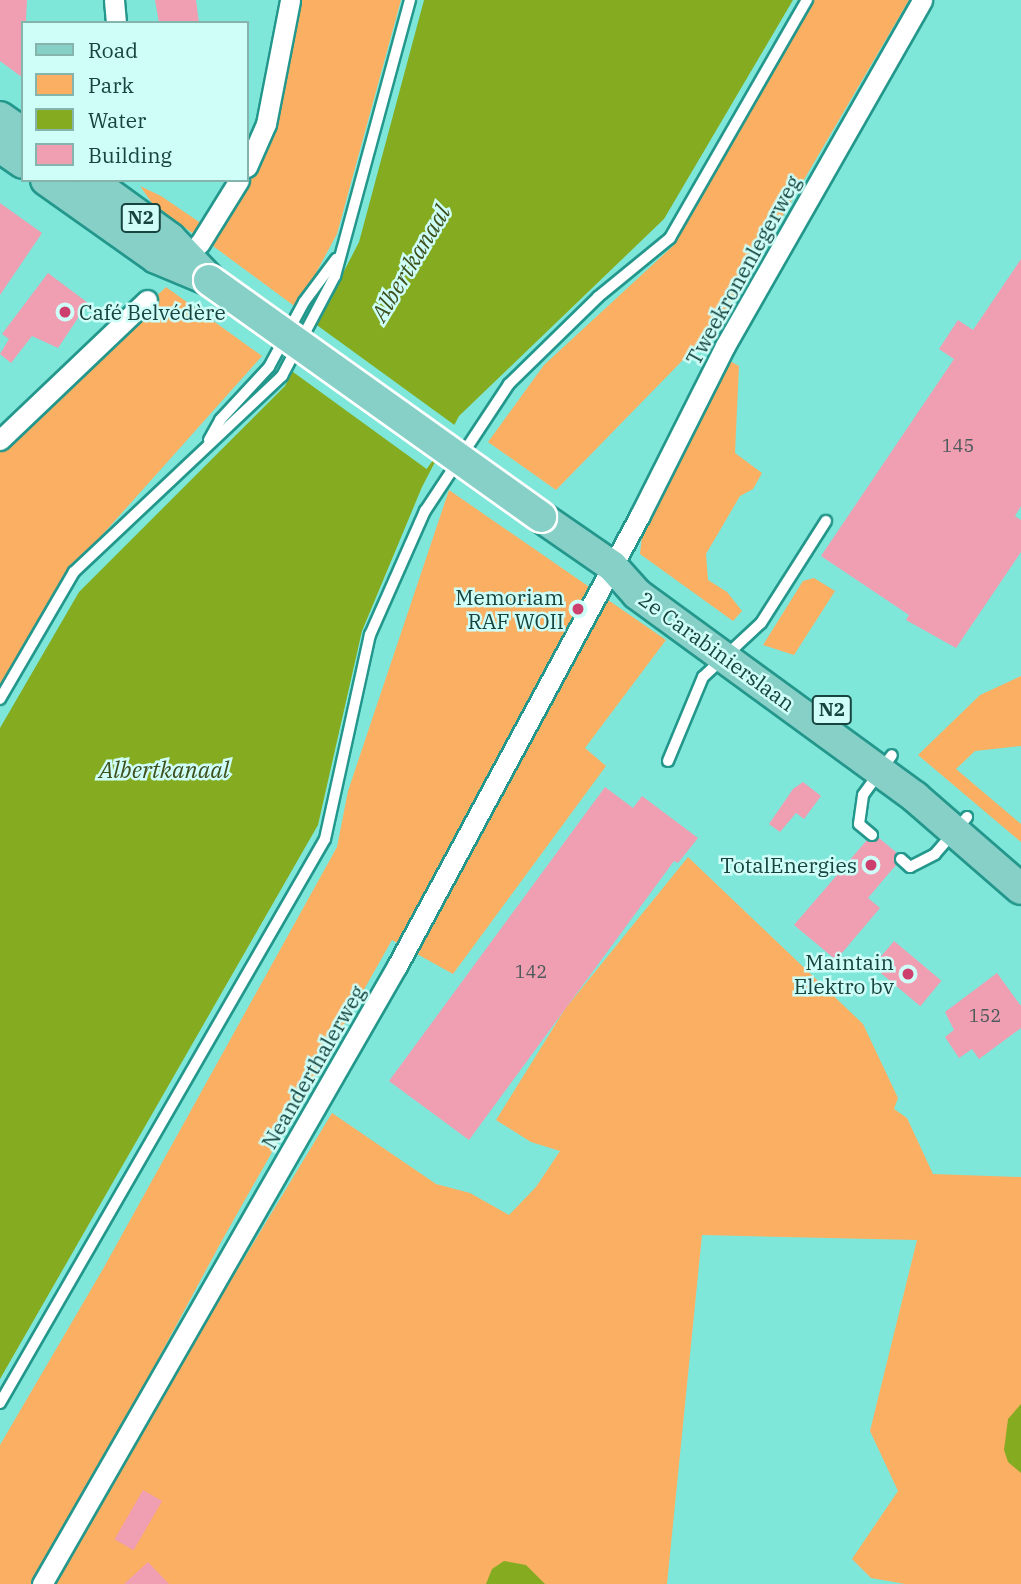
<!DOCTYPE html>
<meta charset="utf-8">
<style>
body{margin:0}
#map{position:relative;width:1021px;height:1584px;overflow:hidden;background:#7fe7da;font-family:"IBM Plex Serif",serif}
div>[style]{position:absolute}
.green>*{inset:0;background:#fbaf63}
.water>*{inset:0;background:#85ac20}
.pier>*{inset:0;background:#7fe7da;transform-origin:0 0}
.building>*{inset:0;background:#f09eb1;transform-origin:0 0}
.roads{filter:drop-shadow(2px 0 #24978c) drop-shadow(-2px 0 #24978c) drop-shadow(0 2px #24978c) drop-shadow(0 -2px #24978c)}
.lane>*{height:10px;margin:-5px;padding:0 5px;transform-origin:5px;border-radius:5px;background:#fff}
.street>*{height:19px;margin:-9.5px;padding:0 9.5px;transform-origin:9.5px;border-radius:9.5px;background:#fff}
.primary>*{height:30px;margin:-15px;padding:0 15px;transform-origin:15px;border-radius:15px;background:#86d0c8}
.bridges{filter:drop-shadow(2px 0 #fff) drop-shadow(-2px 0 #fff) drop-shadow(0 2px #fff) drop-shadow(0 -2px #fff)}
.primary-bridge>*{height:30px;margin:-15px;padding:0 15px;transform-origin:15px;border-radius:15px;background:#86d0c8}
.dots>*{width:19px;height:19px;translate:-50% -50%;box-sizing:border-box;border:4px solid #cefef7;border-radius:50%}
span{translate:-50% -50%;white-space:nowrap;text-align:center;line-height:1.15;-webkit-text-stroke:5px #cefef7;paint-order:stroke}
.number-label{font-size:18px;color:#4d5a5c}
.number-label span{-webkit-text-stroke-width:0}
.shield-label span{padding:2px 5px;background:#cefef7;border:2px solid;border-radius:5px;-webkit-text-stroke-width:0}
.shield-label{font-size:19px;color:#17443f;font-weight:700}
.street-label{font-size:21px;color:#17443f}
.poi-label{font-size:21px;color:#17443f}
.left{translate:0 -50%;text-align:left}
.right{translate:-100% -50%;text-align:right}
.water-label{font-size:23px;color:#3f501d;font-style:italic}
.legend{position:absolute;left:21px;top:21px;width:228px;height:161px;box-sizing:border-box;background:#cefef7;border:2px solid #85b4ad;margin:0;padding:9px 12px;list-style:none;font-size:21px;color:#17443f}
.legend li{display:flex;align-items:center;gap:14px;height:35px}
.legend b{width:35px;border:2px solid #85b4ad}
</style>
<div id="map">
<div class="green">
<i style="clip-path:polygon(299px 0,401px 0,337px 234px,297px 308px,213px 246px,276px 126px)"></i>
<i style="clip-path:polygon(813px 0,909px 0,722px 320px,556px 490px,488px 442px,544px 365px,674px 245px)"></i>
<i style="clip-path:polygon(140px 186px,161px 196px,205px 226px,195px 235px,152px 203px)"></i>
<i style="clip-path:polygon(166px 287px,262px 356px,62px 580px,0 687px,0 445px)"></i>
<i style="clip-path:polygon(726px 359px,739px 366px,735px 453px,762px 473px,753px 489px,740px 496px,706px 554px,708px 580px,727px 592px,742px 611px,733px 621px,640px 554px,643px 526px)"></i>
<i style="clip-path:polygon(449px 490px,666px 640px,585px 748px,606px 766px,453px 974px,392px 940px,220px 1244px,37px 1584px,0 1584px,0 1445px,103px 1269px,337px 847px,348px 791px)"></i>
<i style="clip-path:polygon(814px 578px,835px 591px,794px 655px,763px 645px,803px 581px)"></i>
<i style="clip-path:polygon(1021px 676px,1021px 746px,975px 751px,956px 769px,1021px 824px,1021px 842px,918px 755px,980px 695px)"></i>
<i style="clip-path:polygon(688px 857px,863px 1024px,898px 1098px,894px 1109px,907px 1118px,933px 1174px,1021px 1177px,1021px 1584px,905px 1584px,871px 1578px,852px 1559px,898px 1491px,870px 1431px,917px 1240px,702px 1235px,667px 1584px,54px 1584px,118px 1467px,332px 1113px,436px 1184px,470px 1193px,509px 1215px,536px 1187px,560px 1151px,531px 1142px,496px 1120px,565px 1009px)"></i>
</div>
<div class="water">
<i style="clip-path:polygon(424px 0,793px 0,664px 219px,459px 416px,422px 487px,362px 631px,318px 825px,0 1379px,0 728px,79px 592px,285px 386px,359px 242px)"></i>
<i style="clip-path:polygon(1021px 1404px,1021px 1473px,1008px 1462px,1004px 1450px,1008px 1419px)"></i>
<i style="clip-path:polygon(504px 1561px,526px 1565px,545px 1584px,486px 1584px,492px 1569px)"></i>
</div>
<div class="pier">
<i style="left:314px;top:323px;width:177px;height:52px;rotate:36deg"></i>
</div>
<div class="building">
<i style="clip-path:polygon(0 0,27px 0,23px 78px,0 61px)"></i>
<i style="clip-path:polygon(155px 0,196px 0,199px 23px,159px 23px)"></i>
<i style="clip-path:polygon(0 203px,42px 233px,0 295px)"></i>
<i style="clip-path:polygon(1021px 259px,1021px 506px,1015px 516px,1021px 520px,1021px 552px,956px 648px,906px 620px,909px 615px,821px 556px,954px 359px,939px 349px,958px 320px,973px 330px)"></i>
<i style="clip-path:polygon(48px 273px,88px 303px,58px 348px,32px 336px,11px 363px,0 354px,9px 339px,2px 334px)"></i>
<i style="clip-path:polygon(803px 782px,821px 796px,804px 819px,796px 813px,780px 832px,769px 824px,793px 789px)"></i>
<i style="clip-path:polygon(605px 787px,633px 808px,642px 796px,698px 838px,678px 863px,674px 861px,469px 1140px,389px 1081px)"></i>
<i style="clip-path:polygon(879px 838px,897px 853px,896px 865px,868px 898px,880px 908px,836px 960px,794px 925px,867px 840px)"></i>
<i style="left:894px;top:941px;width:62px;height:33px;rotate:40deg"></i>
<i style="clip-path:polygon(997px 973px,1021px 1006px,1021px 1028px,979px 1059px,972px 1049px,959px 1058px,945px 1037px,954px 1030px,945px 1012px)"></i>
<i style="left:143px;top:1490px;width:22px;height:57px;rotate:30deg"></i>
<i style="clip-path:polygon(148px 1562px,169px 1584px,124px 1584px)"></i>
</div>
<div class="roads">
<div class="lane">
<i style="left:209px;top:440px;width:23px;rotate:-61deg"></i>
<i style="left:220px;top:420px;width:72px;rotate:-47.2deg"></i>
<i style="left:269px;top:367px;width:74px;rotate:-61.7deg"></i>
<i style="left:304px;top:302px;width:54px;rotate:-53.3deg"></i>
<i style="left:0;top:699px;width:147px;rotate:-59.8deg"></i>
<i style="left:74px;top:572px;width:286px;rotate:-43.3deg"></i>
<i style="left:282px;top:376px;width:113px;rotate:-62.1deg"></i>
<i style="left:335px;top:276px;width:286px;rotate:-74.8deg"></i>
<i style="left:668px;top:761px;width:91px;rotate:-67.4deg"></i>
<i style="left:703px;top:677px;width:79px;rotate:-43deg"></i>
<i style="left:761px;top:623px;width:121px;rotate:-57.5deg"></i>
<i style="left:872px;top:835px;width:17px;rotate:-140deg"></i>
<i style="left:859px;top:824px;width:29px;rotate:-82deg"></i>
<i style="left:863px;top:795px;width:49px;rotate:-54.1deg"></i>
<i style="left:901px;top:859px;width:12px;rotate:42deg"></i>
<i style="left:910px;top:867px;width:28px;rotate:-27deg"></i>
<i style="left:935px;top:854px;width:49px;rotate:-49.1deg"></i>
<i style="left:0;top:1403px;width:651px;rotate:-60.05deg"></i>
<i style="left:325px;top:839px;width:209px;rotate:-77.6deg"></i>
<i style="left:370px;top:635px;width:136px;rotate:-66.1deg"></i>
<i style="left:425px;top:511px;width:152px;rotate:-56.5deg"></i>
<i style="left:509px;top:384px;width:124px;rotate:-44.3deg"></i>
<i style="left:598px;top:297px;width:93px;rotate:-39.3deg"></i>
<i style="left:670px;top:238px;width:275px;rotate:-60.1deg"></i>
</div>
<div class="street">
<i style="left:114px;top:0;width:23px;rotate:85deg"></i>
<i style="left:247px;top:167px;width:47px;rotate:-66.2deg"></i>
<i style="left:266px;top:124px;width:126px;rotate:-79deg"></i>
<i style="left:180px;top:265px;width:30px;rotate:-48deg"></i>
<i style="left:200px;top:243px;width:74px;rotate:-58.2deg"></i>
<i style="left:0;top:440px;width:203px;rotate:-43.6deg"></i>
<i style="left:42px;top:1584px;width:713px;rotate:-60.13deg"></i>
<i style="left:397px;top:966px;width:512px;rotate:-61.68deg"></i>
<i style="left:640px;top:515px;width:189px;rotate:-63.3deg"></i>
<i style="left:725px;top:346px;width:398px;rotate:-60.3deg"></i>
</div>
<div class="primary">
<i style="left:0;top:117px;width:28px;rotate:35deg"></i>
<i style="left:0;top:147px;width:28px;rotate:35deg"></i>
<i style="left:46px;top:180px;width:135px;rotate:35.3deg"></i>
<i style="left:156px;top:258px;width:57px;rotate:22.5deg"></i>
<i style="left:90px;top:180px;width:99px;rotate:35.9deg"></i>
<i style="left:170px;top:238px;width:54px;rotate:46.5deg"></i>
<i style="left:541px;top:517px;width:86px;rotate:34.6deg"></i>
<i style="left:612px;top:566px;width:38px;rotate:48deg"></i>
<i style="left:637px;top:594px;width:344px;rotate:36.1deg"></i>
<i style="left:915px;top:797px;width:140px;rotate:41deg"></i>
</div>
</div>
<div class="bridges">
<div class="primary-bridge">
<i style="left:209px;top:280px;width:408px;rotate:35.5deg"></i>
</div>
</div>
<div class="dots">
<i style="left:65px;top:312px;background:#cd406e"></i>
<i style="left:578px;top:609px;background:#cd406e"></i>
<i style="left:871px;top:865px;background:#cd406e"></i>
<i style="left:908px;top:974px;background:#cd406e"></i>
</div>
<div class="number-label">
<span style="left:958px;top:446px">145</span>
<span style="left:531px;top:972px">142</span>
<span style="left:985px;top:1016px">152</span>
</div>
<div class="shield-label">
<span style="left:141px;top:218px">N2</span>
<span style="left:832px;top:710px">N2</span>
</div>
<div class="street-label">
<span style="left:743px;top:270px;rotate:-61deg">Tweekronenlegerweg</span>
<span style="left:717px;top:651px;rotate:36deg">2e Carabinierslaan</span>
<span style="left:313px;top:1067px;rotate:-60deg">Neanderthalerweg</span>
</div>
<div class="poi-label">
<span class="left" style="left:79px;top:312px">Café Belvédère</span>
<span class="right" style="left:564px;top:609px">Memoriam<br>RAF WOII</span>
<span class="right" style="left:857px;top:865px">TotalEnergies</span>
<span class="right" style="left:894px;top:974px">Maintain<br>Elektro bv</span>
</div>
<div class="water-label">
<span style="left:410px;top:263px;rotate:-59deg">Albertkanaal</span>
<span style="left:164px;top:769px">Albertkanaal</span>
</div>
<ul class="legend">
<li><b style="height:9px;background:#86d0c8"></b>Road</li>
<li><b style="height:19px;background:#fbaf63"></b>Park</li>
<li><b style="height:19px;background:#85ac20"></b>Water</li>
<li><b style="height:19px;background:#f09eb1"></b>Building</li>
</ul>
</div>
